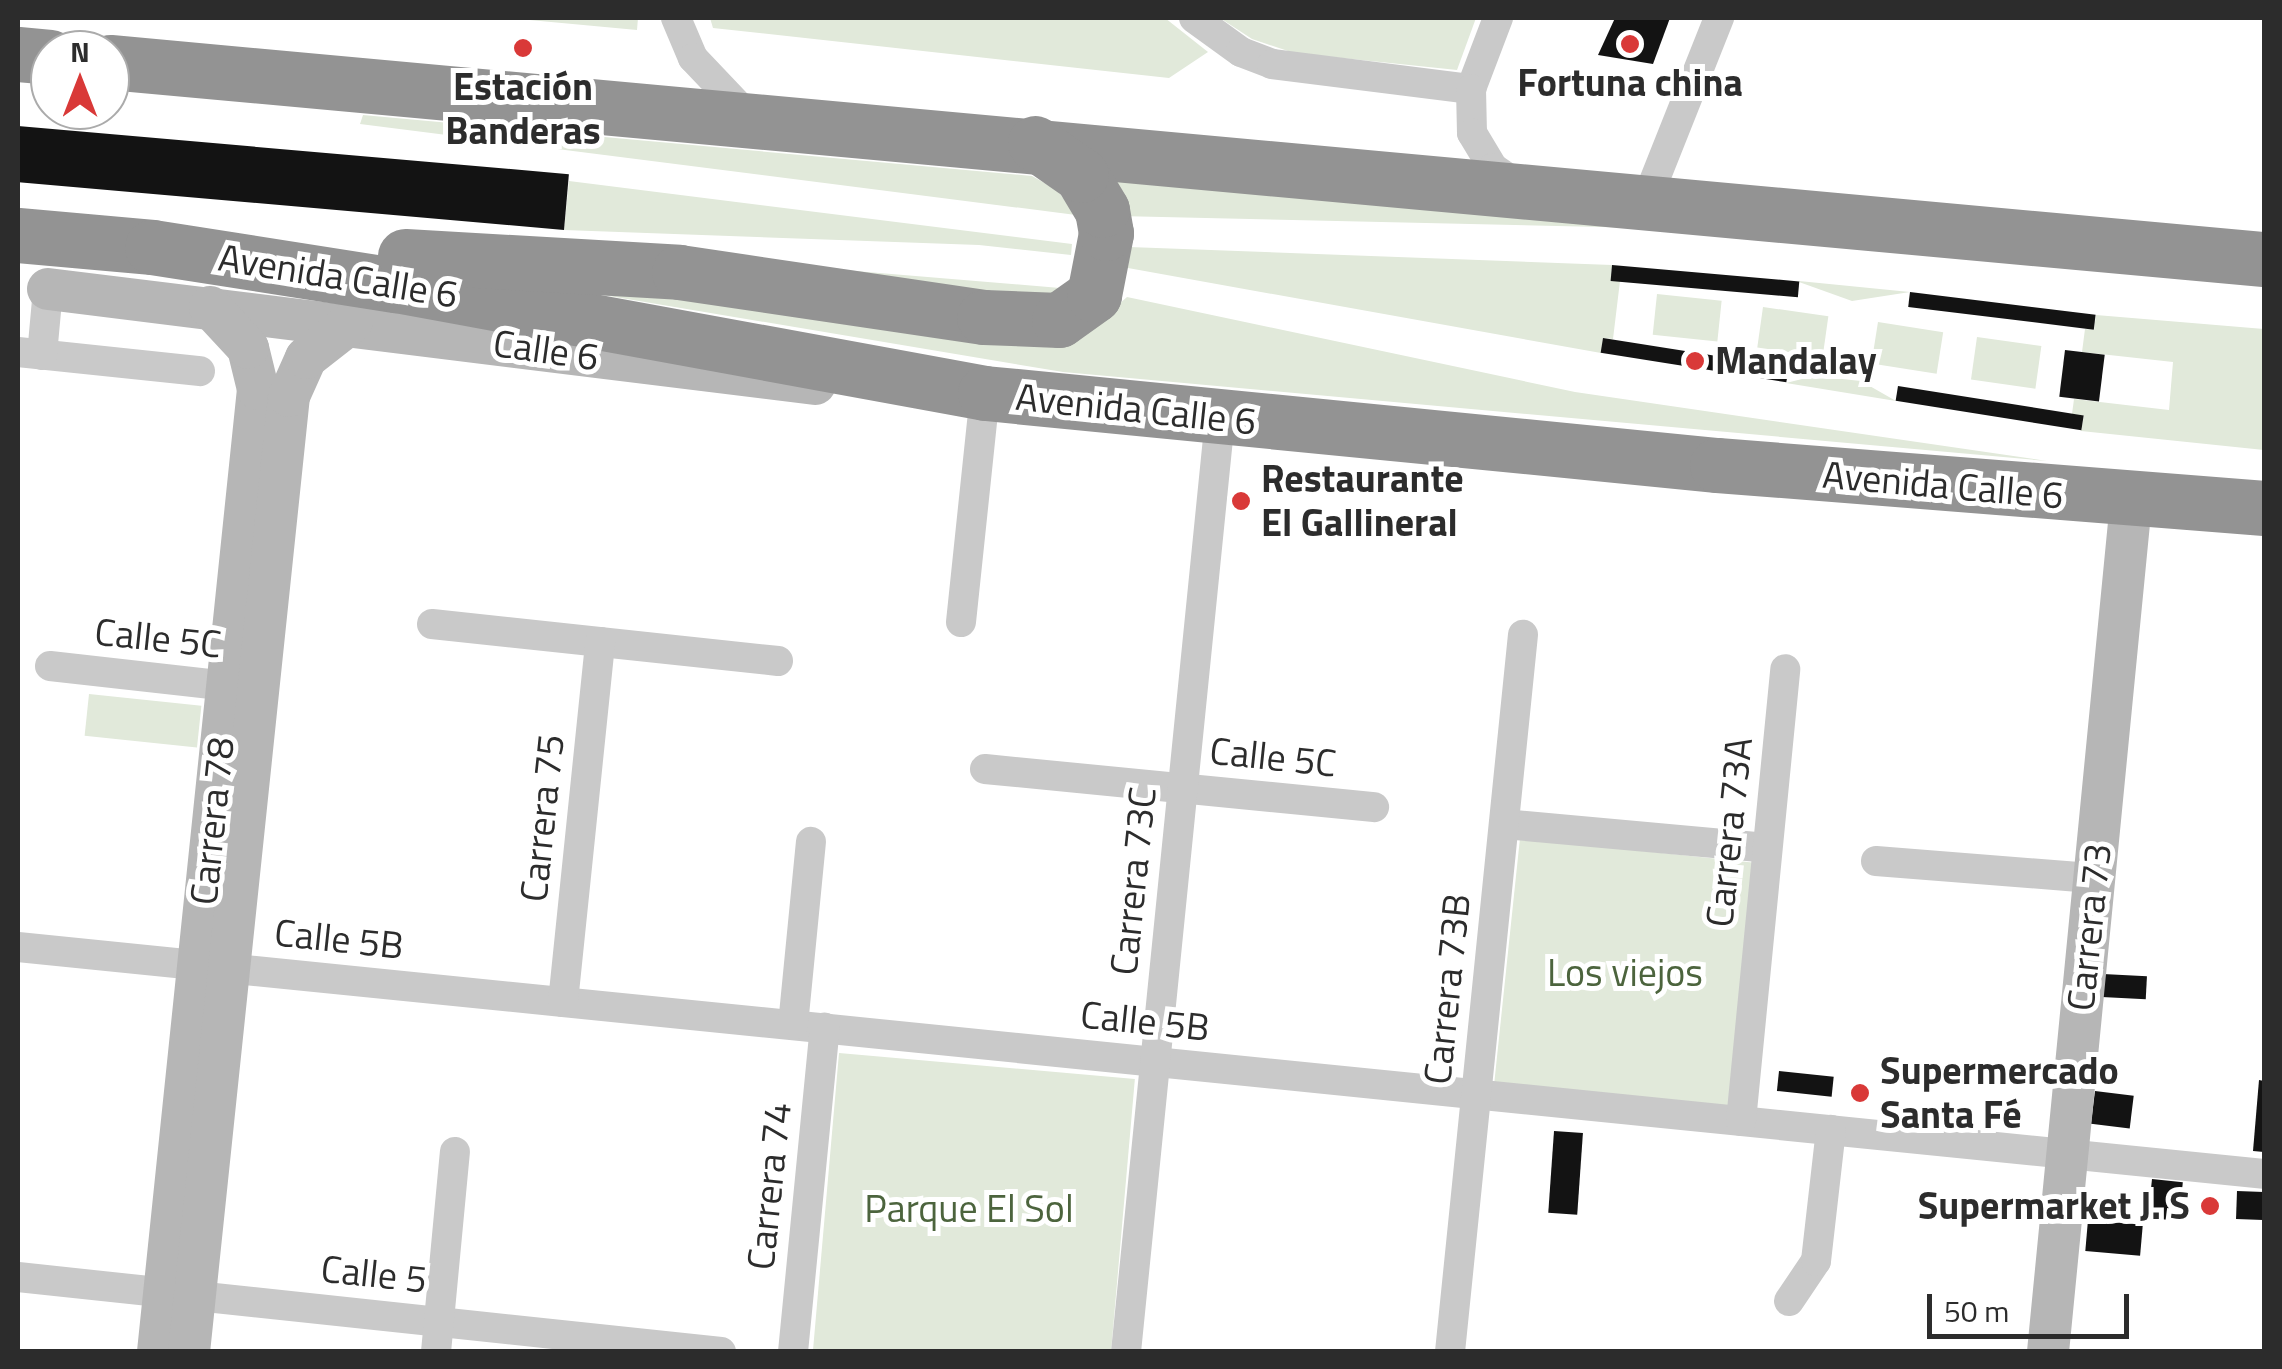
<!DOCTYPE html>
<meta charset="utf-8">
<style>
body{margin:0}
#map{position:relative;width:2282px;height:1369px;overflow:hidden;background:#fff;font-family:"Titillium Web",sans-serif}
div>[style]{position:absolute}
.green>*{inset:0;background:#e1e9da;transform-origin:0 0}
.building>*{inset:0;background:#131313;transform-origin:0 0}
.street>*{height:30px;margin:-15px;padding:0 15px;transform-origin:15px;border-radius:15px;background:#c9c9c9}
.secondary>*{height:42px;margin:-21px;padding:0 21px;transform-origin:21px;border-radius:21px;background:#b6b6b6}
.highway>*{height:55px;margin:-27.5px;padding:0 27.5px;transform-origin:27.5px;border-radius:27.5px;background:#939393}
.dots>*{width:28px;height:28px;translate:-50% -50%;box-sizing:border-box;border:5px solid #fff;border-radius:50%}
span{translate:-50% -50%;white-space:nowrap;text-align:center;line-height:1.15;-webkit-text-stroke:10px #fff;paint-order:stroke}
.poi-label{font-size:38px;color:#2c2c2c;font-weight:700}
.left{translate:0 -50%;text-align:left}
.right{translate:-100% -50%;text-align:right}
.street-label{font-size:38px;color:#2c2c2c}
.park-label{font-size:38px;color:#4c643d}
.frame{position:absolute;inset:0;border:20px solid #2c2c2c;pointer-events:none}
.north{position:absolute;left:30px;top:30px;width:100px;height:100px;box-sizing:border-box;background:#fff;border:2px solid #ababab;border-radius:50%;rotate:0deg;font-size:28px;font-weight:700;line-height:40px;text-align:center;color:#2c2c2c}
.north::after{content:'';display:block;margin:auto;width:35px;height:45px;background:#d93938;clip-path:polygon(50% 0,100% 100%,50% 72%,0 100%)}
.scale{position:absolute;left:1927px;top:1294px;width:202px;height:45px;box-sizing:border-box;border:5px solid #2c2c2c;border-top:0;padding-left:12px;font-size:30px;line-height:35px;white-space:nowrap;color:#2c2c2c;-webkit-text-stroke:8px #fff;paint-order:stroke}
</style>
<div id="map">
<div class="green">
<i style="clip-path:polygon(507px 18px,638px 18px,637px 30px)"></i>
<i style="clip-path:polygon(710px 18px,1165px 18px,1208px 52px,1169px 78px,713px 28px)"></i>
<i style="clip-path:polygon(1220px 18px,1476px 18px,1457px 70px,1294px 53px,1252px 39px)"></i>
<i style="clip-path:polygon(363px 115px,1032px 176px,1057px 190px,1076px 215px,360px 124px)"></i>
<i style="clip-path:polygon(1103px 180px,1645px 228px,1118px 216px)"></i>
<i style="clip-path:polygon(569px 181px,1072px 244px,1071px 255px,979px 245px,564px 230px)"></i>
<i style="clip-path:polygon(1129px 247px,1612px 265px,1611px 280px,1620px 281px,1613px 339px,1603px 338px,1601px 353px,1128px 268px)"></i>
<i style="clip-path:polygon(795px 266px,1060px 288px,1041px 303px)"></i>
<i style="clip-path:polygon(460px 271px,1094px 326px,1127px 297px,1575px 392px,2047px 461px,1063px 372px)"></i>
<i style="clip-path:polygon(1799px 282px,1799px 281px,1910px 292px,1852px 301px)"></i>
<i style="left:1657px;top:294px;width:65px;height:41px;rotate:6deg"></i>
<i style="left:1763px;top:307px;width:66px;height:41px;rotate:8deg"></i>
<i style="clip-path:polygon(2096px 315px,2264px 329px,2264px 450px,2081px 431px,2084px 416px,2072px 414px,2074px 399px,2169px 410px,2173px 362px,2082px 352px,2085px 329px,2094px 330px)"></i>
<i style="left:1878px;top:322px;width:66px;height:42px;rotate:9deg"></i>
<i style="left:1977px;top:337px;width:65px;height:43px;rotate:8deg"></i>
<i style="clip-path:polygon(1814px 376px,1861px 381px,1896px 401px,1786px 383px)"></i>
<i style="left:89px;top:694px;width:113px;height:42px;rotate:6deg"></i>
<i style="left:1520px;top:838px;width:236px;height:246px;rotate:6deg"></i>
<i style="left:839px;top:1053px;width:297px;height:298px;rotate:5deg"></i>
</div>
<div class="building">
<i style="clip-path:polygon(1615px 18px,1670px 18px,1653px 64px,1598px 55px)"></i>
<i style="left:18px;top:126px;width:553px;height:56px;rotate:5deg"></i>
<i style="left:1612px;top:265px;width:188px;height:16px;rotate:5deg"></i>
<i style="left:1910px;top:292px;width:187px;height:15px;rotate:7deg"></i>
<i style="left:1603px;top:338px;width:188px;height:15px;rotate:9deg"></i>
<i style="left:2065px;top:350px;width:40px;height:47px;rotate:7deg"></i>
<i style="left:1898px;top:386px;width:188px;height:15px;rotate:9deg"></i>
<i style="left:2103px;top:974px;width:44px;height:23px;rotate:3deg"></i>
<i style="left:1779px;top:1071px;width:55px;height:20px;rotate:6deg"></i>
<i style="clip-path:polygon(2259px 1080px,2264px 1081px,2264px 1152px,2253px 1151px)"></i>
<i style="left:2095px;top:1091px;width:39px;height:33px;rotate:7deg"></i>
<i style="left:1554px;top:1131px;width:29px;height:82px;rotate:4deg"></i>
<i style="left:2152px;top:1179px;width:31px;height:39px;rotate:6deg"></i>
<i style="left:2237px;top:1191px;width:27px;height:28px;rotate:2deg"></i>
<i style="left:2088px;top:1220px;width:55px;height:31px;rotate:5deg"></i>
</div>
<div class="street">
<i style="left:676px;top:18px;width:43px;rotate:67deg"></i>
<i style="left:693px;top:58px;width:80px;rotate:46.5deg"></i>
<i style="left:1194px;top:18px;width:58px;rotate:35.9deg"></i>
<i style="left:1241px;top:52px;width:33px;rotate:21deg"></i>
<i style="left:1272px;top:64px;width:201px;rotate:7.2deg"></i>
<i style="left:1498px;top:18px;width:76px;rotate:110.8deg"></i>
<i style="left:1471px;top:89px;width:44px;rotate:88.7deg"></i>
<i style="left:1472px;top:133px;width:41px;rotate:59deg"></i>
<i style="left:1493px;top:168px;width:30px;rotate:34deg"></i>
<i style="left:1647px;top:199px;width:195px;rotate:-68.3deg"></i>
<i style="left:18px;top:352px;width:183px;rotate:6deg"></i>
<i style="left:42px;top:355px;width:66px;rotate:-84.8deg"></i>
<i style="left:961px;top:622px;width:230px;rotate:-84deg"></i>
<i style="left:432px;top:624px;width:348px;rotate:6.1deg"></i>
<i style="left:50px;top:666px;width:196px;rotate:6.4deg"></i>
<i style="left:985px;top:769px;width:391px;rotate:5.6deg"></i>
<i style="left:1504px;top:824px;width:264px;rotate:5.2deg"></i>
<i style="left:1876px;top:861px;width:219px;rotate:4.5deg"></i>
<i style="left:18px;top:947px;width:2257px;rotate:5.77deg"></i>
<i style="left:563px;top:1002px;width:362px;rotate:-84.1deg"></i>
<i style="left:793px;top:1025px;width:184px;rotate:-84.4deg"></i>
<i style="left:1741px;top:1121px;width:454px;rotate:-84.4deg"></i>
<i style="left:18px;top:1277px;width:707px;rotate:6.09deg"></i>
<i style="left:1789px;top:1301px;width:48px;rotate:-56deg"></i>
<i style="left:1816px;top:1261px;width:132px;rotate:-83.5deg"></i>
<i style="left:436px;top:1352px;width:201px;rotate:-84.6deg"></i>
<i style="left:793px;top:1352px;width:326px;rotate:-84.4deg"></i>
<i style="left:1126px;top:1352px;width:939px;rotate:-84.25deg"></i>
<i style="left:1450px;top:1352px;width:721px;rotate:-84.19deg"></i>
</div>
<div class="secondary">
<i style="left:48px;top:289px;width:773px;rotate:7.06deg"></i>
<i style="left:158px;top:1352px;width:968px;rotate:-84.07deg"></i>
<i style="left:258px;top:389px;width:42px;rotate:-103.7deg"></i>
<i style="left:248px;top:348px;width:56px;rotate:-132.8deg"></i>
<i style="left:189px;top:1352px;width:961px;rotate:-84.03deg"></i>
<i style="left:289px;top:396px;width:42px;rotate:-65.9deg"></i>
<i style="left:306px;top:358px;width:58px;rotate:-38deg"></i>
<i style="left:2048px;top:1352px;width:854px;rotate:-84.42deg"></i>
</div>
<div class="highway">
<i style="left:18px;top:54px;width:32px;rotate:5deg"></i>
<i style="left:110px;top:62px;width:2163px;rotate:5.23deg"></i>
<i style="left:18px;top:235px;width:135px;rotate:5.1deg"></i>
<i style="left:152px;top:247px;width:247px;rotate:8.9deg"></i>
<i style="left:396px;top:285px;width:599px;rotate:10.39deg"></i>
<i style="left:985px;top:393px;width:736px;rotate:5.62deg"></i>
<i style="left:1717px;top:465px;width:549px;rotate:4.49deg"></i>
<i style="left:405px;top:256px;width:274px;rotate:3.3deg"></i>
<i style="left:679px;top:272px;width:308px;rotate:8.4deg"></i>
<i style="left:984px;top:317px;width:75px;rotate:2.3deg"></i>
<i style="left:1059px;top:320px;width:43px;rotate:-35.5deg"></i>
<i style="left:1094px;top:295px;width:63px;rotate:-79deg"></i>
<i style="left:1106px;top:233px;width:23px;rotate:-100deg"></i>
<i style="left:1102px;top:210px;width:41px;rotate:-121deg"></i>
<i style="left:1081px;top:175px;width:56px;rotate:-145.2deg"></i>
</div>
<div class="dots">
<i style="left:1630px;top:44px;background:#d93938"></i>
<i style="left:523px;top:48px;background:#d93938"></i>
<i style="left:1695px;top:361px;background:#d93938"></i>
<i style="left:1241px;top:501px;background:#d93938"></i>
<i style="left:1860px;top:1093px;background:#d93938"></i>
<i style="left:2210px;top:1206px;background:#d93938"></i>
</div>
<div class="poi-label">
<span style="left:1630px;top:83px">Fortuna china</span>
<span style="left:523px;top:109px">Estación<br>Banderas</span>
<span class="left" style="left:1715px;top:361px">Mandalay</span>
<span class="left" style="left:1261px;top:501px">Restaurante<br>El Gallineral</span>
<span class="left" style="left:1880px;top:1093px">Supermercado<br>Santa Fé</span>
<span class="right" style="left:2190px;top:1206px">Supermarket J. S</span>
</div>
<div class="street-label">
<span style="left:338px;top:276px;rotate:9deg">Avenida Calle 6</span>
<span style="left:546px;top:350px;rotate:8deg">Calle 6</span>
<span style="left:1136px;top:409px;rotate:6deg">Avenida Calle 6</span>
<span style="left:1943px;top:485px;rotate:5deg">Avenida Calle 6</span>
<span style="left:158px;top:638px;rotate:6deg">Calle 5C</span>
<span style="left:1273px;top:757px;rotate:6deg">Calle 5C</span>
<span style="left:542px;top:818px;rotate:-84deg">Carrera 75</span>
<span style="left:212px;top:821px;rotate:-84deg">Carrera 78</span>
<span style="left:1729px;top:832px;rotate:-84deg">Carrera 73A</span>
<span style="left:1133px;top:881px;rotate:-84deg">Carrera 73C</span>
<span style="left:2089px;top:927px;rotate:-84deg">Carrera 73</span>
<span style="left:339px;top:939px;rotate:6deg">Calle 5B</span>
<span style="left:1447px;top:989px;rotate:-84deg">Carrera 73B</span>
<span style="left:1145px;top:1021px;rotate:6deg">Calle 5B</span>
<span style="left:769px;top:1186px;rotate:-84deg">Carrera 74</span>
<span style="left:374px;top:1274px;rotate:6deg">Calle 5</span>
</div>
<div class="park-label">
<span style="left:1625px;top:973px">Los viejos</span>
<span style="left:969px;top:1209px">Parque El Sol</span>
</div>
<div class="frame"></div>
<div class="north">N</div>
<div class="scale">50 m</div>
</div>
